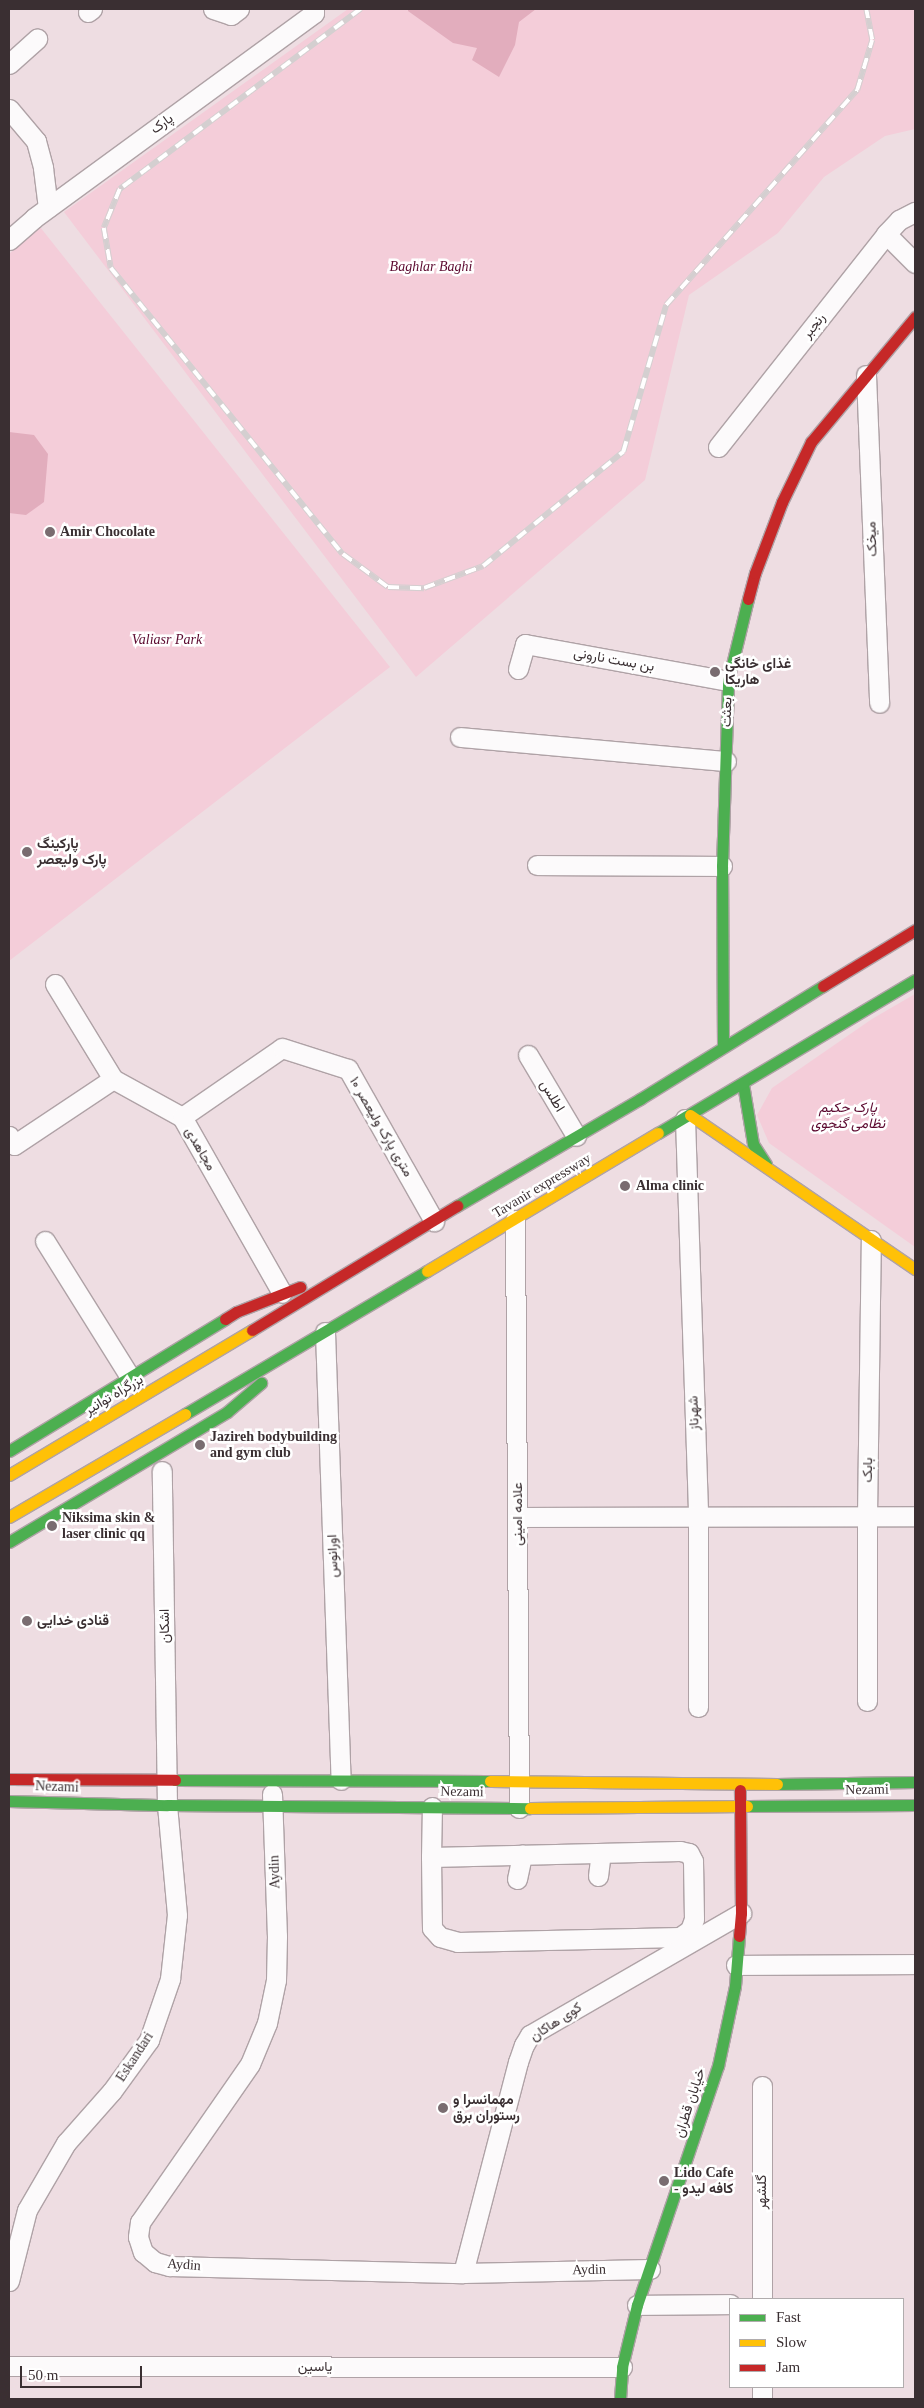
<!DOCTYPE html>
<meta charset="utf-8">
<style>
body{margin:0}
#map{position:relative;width:924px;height:2408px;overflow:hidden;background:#eedde2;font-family:"Times New Roman",Vazirmatn,serif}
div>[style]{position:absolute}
.green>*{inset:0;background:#f4cdd9}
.water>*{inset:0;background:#e2adbd}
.roads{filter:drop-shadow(1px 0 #afa2a6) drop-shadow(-1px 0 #afa2a6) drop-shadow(0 1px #afa2a6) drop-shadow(0 -1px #afa2a6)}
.street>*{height:19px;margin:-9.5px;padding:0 9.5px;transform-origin:9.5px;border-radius:9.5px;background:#fcfafb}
.fast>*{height:11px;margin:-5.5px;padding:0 5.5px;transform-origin:5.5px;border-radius:5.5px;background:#4caf50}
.slow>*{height:11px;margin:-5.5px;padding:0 5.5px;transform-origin:5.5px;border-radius:5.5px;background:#ffc107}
.jam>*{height:11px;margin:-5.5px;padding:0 5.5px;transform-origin:5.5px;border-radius:5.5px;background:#c62828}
.rail>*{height:5.5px;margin-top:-2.75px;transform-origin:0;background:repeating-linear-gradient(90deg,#fff 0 11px,#d4cfd0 0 22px);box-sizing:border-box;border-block:1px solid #d4cfd0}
.dots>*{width:14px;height:14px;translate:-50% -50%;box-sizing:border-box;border:2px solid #fff;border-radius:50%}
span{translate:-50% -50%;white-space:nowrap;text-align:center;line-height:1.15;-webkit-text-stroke:5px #fff;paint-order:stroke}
.street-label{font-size:14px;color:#3a2f32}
.park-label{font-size:14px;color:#5c0a30;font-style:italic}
.poi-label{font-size:14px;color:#3a2f32;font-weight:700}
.left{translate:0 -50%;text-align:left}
.frame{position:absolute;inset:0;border:10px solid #3a2f32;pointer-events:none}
.legend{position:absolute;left:729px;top:2298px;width:175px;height:90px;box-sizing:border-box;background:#fff;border:1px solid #b0acad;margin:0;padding:6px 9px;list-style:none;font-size:15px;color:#3a2f32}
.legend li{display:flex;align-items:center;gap:10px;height:25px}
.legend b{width:25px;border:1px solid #b0acad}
.scale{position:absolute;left:20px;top:2366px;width:122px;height:22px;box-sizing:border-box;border:2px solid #3a2f32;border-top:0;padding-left:6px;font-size:15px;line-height:18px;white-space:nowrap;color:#3a2f32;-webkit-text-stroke:4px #fff;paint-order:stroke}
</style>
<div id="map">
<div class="green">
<i style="clip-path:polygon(348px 9px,915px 9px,915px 129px,885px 136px,824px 177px,778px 233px,689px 295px,645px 480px,416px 677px,64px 212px)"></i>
<i style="clip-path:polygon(40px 227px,390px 667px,9px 961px,9px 254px)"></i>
<i style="clip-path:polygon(915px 994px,915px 1247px,769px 1143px,757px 1115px,772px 1088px,872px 1019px)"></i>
</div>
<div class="water">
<i style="clip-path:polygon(408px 9px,536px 9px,519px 22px,515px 45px,499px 77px,472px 60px,477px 48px,453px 43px,408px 11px)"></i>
<i style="clip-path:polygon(9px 432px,34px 435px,48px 454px,44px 502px,26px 515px,9px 513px)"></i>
</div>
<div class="roads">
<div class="street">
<i style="left:213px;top:9px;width:19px;rotate:18deg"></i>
<i style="left:231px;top:15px;width:10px;rotate:-37deg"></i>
<i style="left:88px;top:12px;width:5px;rotate:-37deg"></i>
<i style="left:9px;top:64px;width:38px;rotate:-42deg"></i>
<i style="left:9px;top:109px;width:42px;rotate:49.8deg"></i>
<i style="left:36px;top:141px;width:28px;rotate:75deg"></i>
<i style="left:43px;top:168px;width:40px;rotate:82.9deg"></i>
<i style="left:886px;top:234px;width:41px;rotate:45deg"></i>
<i style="left:9px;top:240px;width:33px;rotate:-41deg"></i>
<i style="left:34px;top:218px;width:347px;rotate:-36.2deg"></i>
<i style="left:314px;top:13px;width:4px;rotate:-90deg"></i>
<i style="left:866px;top:375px;width:328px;rotate:87.7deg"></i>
<i style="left:718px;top:447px;width:271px;rotate:-51.7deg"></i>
<i style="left:886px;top:234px;width:19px;rotate:-47deg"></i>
<i style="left:899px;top:220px;width:18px;rotate:-27deg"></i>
<i style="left:518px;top:669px;width:26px;rotate:-74deg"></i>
<i style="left:525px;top:644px;width:206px;rotate:10.3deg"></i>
<i style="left:460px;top:737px;width:267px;rotate:5.2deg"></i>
<i style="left:537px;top:865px;width:185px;rotate:0.3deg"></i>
<i style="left:55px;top:984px;width:111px;rotate:58.6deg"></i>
<i style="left:113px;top:1079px;width:79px;rotate:28.8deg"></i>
<i style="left:182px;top:1117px;width:202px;rotate:60.4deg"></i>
<i style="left:528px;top:1055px;width:94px;rotate:59.3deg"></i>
<i style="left:182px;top:1117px;width:121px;rotate:-34.6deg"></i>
<i style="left:282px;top:1048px;width:69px;rotate:17.7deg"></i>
<i style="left:348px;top:1069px;width:175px;rotate:60.5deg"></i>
<i style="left:685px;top:1119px;width:398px;rotate:88.1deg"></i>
<i style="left:698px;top:1517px;width:190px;rotate:90deg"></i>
<i style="left:9px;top:1136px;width:10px;rotate:61deg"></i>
<i style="left:14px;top:1145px;width:119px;rotate:-33.7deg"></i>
<i style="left:515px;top:1220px;width:588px;rotate:89.61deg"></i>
<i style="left:45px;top:1241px;width:160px;rotate:58deg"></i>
<i style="left:325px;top:1332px;width:448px;rotate:88deg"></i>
<i style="left:518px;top:1517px;width:397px;rotate:-0.1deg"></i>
<i style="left:867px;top:1701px;width:185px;rotate:-90deg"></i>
<i style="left:867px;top:1516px;width:276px;rotate:-89.2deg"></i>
<i style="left:272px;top:1794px;width:142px;rotate:88deg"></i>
<i style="left:277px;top:1936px;width:44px;rotate:91.3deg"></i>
<i style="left:276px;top:1980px;width:44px;rotate:101.8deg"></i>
<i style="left:267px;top:2023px;width:44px;rotate:112.5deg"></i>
<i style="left:250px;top:2064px;width:193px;rotate:124.8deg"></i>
<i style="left:140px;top:2222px;width:15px;rotate:98deg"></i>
<i style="left:138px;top:2237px;width:16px;rotate:72deg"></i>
<i style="left:143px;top:2252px;width:16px;rotate:40deg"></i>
<i style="left:155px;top:2262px;width:15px;rotate:16deg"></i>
<i style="left:169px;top:2266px;width:294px;rotate:1.4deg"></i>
<i style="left:463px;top:2273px;width:187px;rotate:-1.2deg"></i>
<i style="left:431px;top:1857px;width:249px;rotate:-1.4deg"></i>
<i style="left:680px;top:1851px;width:9px;rotate:13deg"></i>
<i style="left:689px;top:1853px;width:9px;rotate:63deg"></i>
<i style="left:693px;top:1861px;width:58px;rotate:89deg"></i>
<i style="left:694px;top:1919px;width:12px;rotate:110deg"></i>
<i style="left:690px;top:1930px;width:12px;rotate:145deg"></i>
<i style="left:680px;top:1937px;width:222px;rotate:178.7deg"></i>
<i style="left:458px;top:1942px;width:19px;rotate:-164deg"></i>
<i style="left:440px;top:1937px;width:12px;rotate:-132deg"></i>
<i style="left:432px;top:1928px;width:71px;rotate:-90.8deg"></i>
<i style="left:431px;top:1857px;width:50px;rotate:-88.9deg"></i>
<i style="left:598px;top:1876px;width:23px;rotate:-83deg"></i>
<i style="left:517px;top:1879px;width:25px;rotate:-78deg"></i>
<i style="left:736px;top:1965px;width:179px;rotate:-0.3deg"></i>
<i style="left:762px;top:2086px;width:213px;rotate:90deg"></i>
<i style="left:463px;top:2273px;width:218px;rotate:-75.4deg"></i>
<i style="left:518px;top:2062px;width:18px;rotate:-71deg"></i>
<i style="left:524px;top:2045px;width:12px;rotate:-59deg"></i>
<i style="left:530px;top:2035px;width:244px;rotate:-30deg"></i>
<i style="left:9px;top:2281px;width:73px;rotate:-75.8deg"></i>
<i style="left:27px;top:2210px;width:78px;rotate:-59.8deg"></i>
<i style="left:66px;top:2143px;width:69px;rotate:-48.5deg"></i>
<i style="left:112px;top:2091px;width:63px;rotate:-54deg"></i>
<i style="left:149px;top:2040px;width:65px;rotate:-71deg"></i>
<i style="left:170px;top:1979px;width:64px;rotate:-83.8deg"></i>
<i style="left:177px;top:1915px;width:110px;rotate:-95.2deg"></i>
<i style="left:167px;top:1805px;width:334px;rotate:-90.9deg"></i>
<i style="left:637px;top:2305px;width:93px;rotate:-0.6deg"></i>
<i style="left:9px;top:2366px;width:613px;rotate:0.09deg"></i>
<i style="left:762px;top:2387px;width:12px;rotate:90deg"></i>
</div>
<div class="fast">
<i style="left:723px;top:1046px;width:180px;rotate:-90.3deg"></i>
<i style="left:722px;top:866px;width:185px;rotate:-88.1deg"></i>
<i style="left:728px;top:681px;width:84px;rotate:-76.3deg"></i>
<i style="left:743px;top:1084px;width:61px;rotate:80.5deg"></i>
<i style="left:753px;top:1144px;width:24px;rotate:57deg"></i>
<i style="left:658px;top:1133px;width:299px;rotate:-30.8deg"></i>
<i style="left:457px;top:1206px;width:212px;rotate:-30.3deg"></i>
<i style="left:640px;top:1099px;width:215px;rotate:-31.7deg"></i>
<i style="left:185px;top:1414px;width:281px;rotate:-30.6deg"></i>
<i style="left:9px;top:1451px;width:253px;rotate:-31.4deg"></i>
<i style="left:9px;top:1542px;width:254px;rotate:-30.8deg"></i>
<i style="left:227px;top:1412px;width:45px;rotate:-40.5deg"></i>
<i style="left:175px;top:1780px;width:315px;rotate:0.2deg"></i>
<i style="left:777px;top:1784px;width:138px;rotate:-0.8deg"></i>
<i style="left:9px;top:1801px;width:158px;rotate:1.5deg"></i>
<i style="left:167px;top:1805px;width:363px;rotate:0.5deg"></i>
<i style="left:747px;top:1806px;width:168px;rotate:-0.3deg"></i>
<i style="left:620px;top:2399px;width:32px;rotate:-86deg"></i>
<i style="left:622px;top:2367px;width:64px;rotate:-76.4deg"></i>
<i style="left:637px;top:2305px;width:252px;rotate:-71.3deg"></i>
<i style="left:718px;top:2066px;width:82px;rotate:-78deg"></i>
<i style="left:735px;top:1986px;width:50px;rotate:-85.4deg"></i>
</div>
<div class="slow">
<i style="left:690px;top:1115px;width:273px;rotate:34.4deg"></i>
<i style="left:427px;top:1271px;width:269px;rotate:-30.9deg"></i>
<i style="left:9px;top:1475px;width:283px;rotate:-30.8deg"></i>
<i style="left:9px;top:1517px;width:204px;rotate:-30.3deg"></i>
<i style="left:490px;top:1781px;width:287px;rotate:0.6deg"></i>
<i style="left:530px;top:1808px;width:217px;rotate:-0.5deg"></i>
</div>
<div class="jam">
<i style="left:748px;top:599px;width:27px;rotate:-75deg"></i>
<i style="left:755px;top:573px;width:76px;rotate:-69.2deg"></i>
<i style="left:782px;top:502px;width:67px;rotate:-64.2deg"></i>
<i style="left:811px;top:442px;width:163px;rotate:-50.2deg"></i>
<i style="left:823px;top:986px;width:108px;rotate:-31.3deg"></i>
<i style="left:225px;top:1319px;width:13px;rotate:-32deg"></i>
<i style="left:236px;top:1312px;width:69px;rotate:-21.3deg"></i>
<i style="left:252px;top:1330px;width:240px;rotate:-31.2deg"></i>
<i style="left:9px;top:1779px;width:166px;rotate:0.3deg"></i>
<i style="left:739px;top:1936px;width:23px;rotate:-85deg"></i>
<i style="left:741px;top:1913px;width:123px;rotate:-90.5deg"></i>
</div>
</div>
<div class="rail">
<i style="left:361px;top:9px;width:301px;rotate:143.2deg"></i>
<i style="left:120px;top:189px;width:42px;rotate:112.3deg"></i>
<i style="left:104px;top:228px;width:41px;rotate:80.1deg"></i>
<i style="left:111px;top:268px;width:368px;rotate:51deg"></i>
<i style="left:343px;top:554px;width:56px;rotate:36.3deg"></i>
<i style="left:388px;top:587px;width:36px;rotate:2deg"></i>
<i style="left:424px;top:588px;width:63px;rotate:-20.4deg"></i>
<i style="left:483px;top:566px;width:181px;rotate:-39.2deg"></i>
<i style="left:623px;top:452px;width:153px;rotate:-73.7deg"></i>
<i style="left:666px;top:305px;width:288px;rotate:-48.4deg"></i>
<i style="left:857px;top:90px;width:52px;rotate:-73.3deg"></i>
<i style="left:872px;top:40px;width:32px;rotate:-101deg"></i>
</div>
<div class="dots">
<i style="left:50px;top:532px;background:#796c70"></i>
<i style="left:715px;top:672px;background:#796c70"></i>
<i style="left:27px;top:852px;background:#796c70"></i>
<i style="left:625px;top:1186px;background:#796c70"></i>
<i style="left:200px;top:1445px;background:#796c70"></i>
<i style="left:52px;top:1526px;background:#796c70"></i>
<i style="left:27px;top:1621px;background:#796c70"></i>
<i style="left:443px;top:2108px;background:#796c70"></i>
<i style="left:664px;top:2181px;background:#796c70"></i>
</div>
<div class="street-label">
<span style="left:162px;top:124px;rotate:-36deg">پارک</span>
<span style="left:814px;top:326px;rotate:-52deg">رنجبر</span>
<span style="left:872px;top:539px;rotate:-92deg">میخک</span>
<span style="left:614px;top:660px;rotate:10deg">بن بست نارونی</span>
<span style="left:727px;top:712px;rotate:-88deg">بعثت</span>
<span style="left:552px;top:1096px;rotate:59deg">اطلس</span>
<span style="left:381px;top:1127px;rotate:60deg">۱۰ متری پارک ولیعصر</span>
<span style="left:200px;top:1149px;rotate:60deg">مجاهدی</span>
<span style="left:542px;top:1186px;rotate:-31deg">Tavanir expressway</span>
<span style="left:114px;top:1395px;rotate:-31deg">بزرگراه توانیر</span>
<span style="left:694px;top:1413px;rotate:-92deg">شهرناز</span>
<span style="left:868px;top:1470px;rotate:-89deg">بابک</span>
<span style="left:518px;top:1514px;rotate:-90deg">علامه امینی</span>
<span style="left:333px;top:1556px;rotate:-92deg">اورانوس</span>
<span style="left:165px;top:1626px;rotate:-91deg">اشکان</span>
<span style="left:57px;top:1787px;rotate:2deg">Nezami</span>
<span style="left:867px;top:1790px;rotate:-1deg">Nezami</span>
<span style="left:462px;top:1792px;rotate:1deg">Nezami</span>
<span style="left:275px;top:1872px;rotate:-92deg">Aydin</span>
<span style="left:556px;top:2022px;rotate:-33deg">کوی هاکان</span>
<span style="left:135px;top:2057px;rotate:-57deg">Eskandari</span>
<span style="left:690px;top:2103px;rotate:-72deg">خیابان قطران</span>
<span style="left:762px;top:2192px;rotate:-90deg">گلشهر</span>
<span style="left:184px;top:2265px;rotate:4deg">Aydin</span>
<span style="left:589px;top:2270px;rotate:-1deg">Aydin</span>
<span style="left:315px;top:2367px">یاسین</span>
</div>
<div class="park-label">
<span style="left:431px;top:267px">Baghlar Baghi</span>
<span style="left:167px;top:640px">Valiasr Park</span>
<span style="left:848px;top:1116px">پارک حکیم<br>نظامی گنجوی</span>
</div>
<div class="poi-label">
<span class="left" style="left:60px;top:532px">Amir Chocolate</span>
<span class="left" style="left:725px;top:672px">غذای خانگی<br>هاریکا</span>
<span class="left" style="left:37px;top:852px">پارکینگ<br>پارک ولیعصر</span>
<span class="left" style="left:636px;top:1186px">Alma clinic</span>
<span class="left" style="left:210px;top:1445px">Jazireh bodybuilding<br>and gym club</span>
<span class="left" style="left:62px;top:1526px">Niksima skin &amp;<br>laser clinic qq</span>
<span class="left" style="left:37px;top:1621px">قنادی خدایی</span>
<span class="left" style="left:453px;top:2108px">مهمانسرا و<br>رستوران برق</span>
<span class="left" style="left:674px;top:2181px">Lido Cafe<br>- کافه لیدو</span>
</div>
<div class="frame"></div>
<ul class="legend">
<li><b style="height:6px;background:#4caf50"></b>Fast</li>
<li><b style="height:6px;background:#ffc107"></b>Slow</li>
<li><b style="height:6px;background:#c62828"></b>Jam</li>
</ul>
<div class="scale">50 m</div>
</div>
